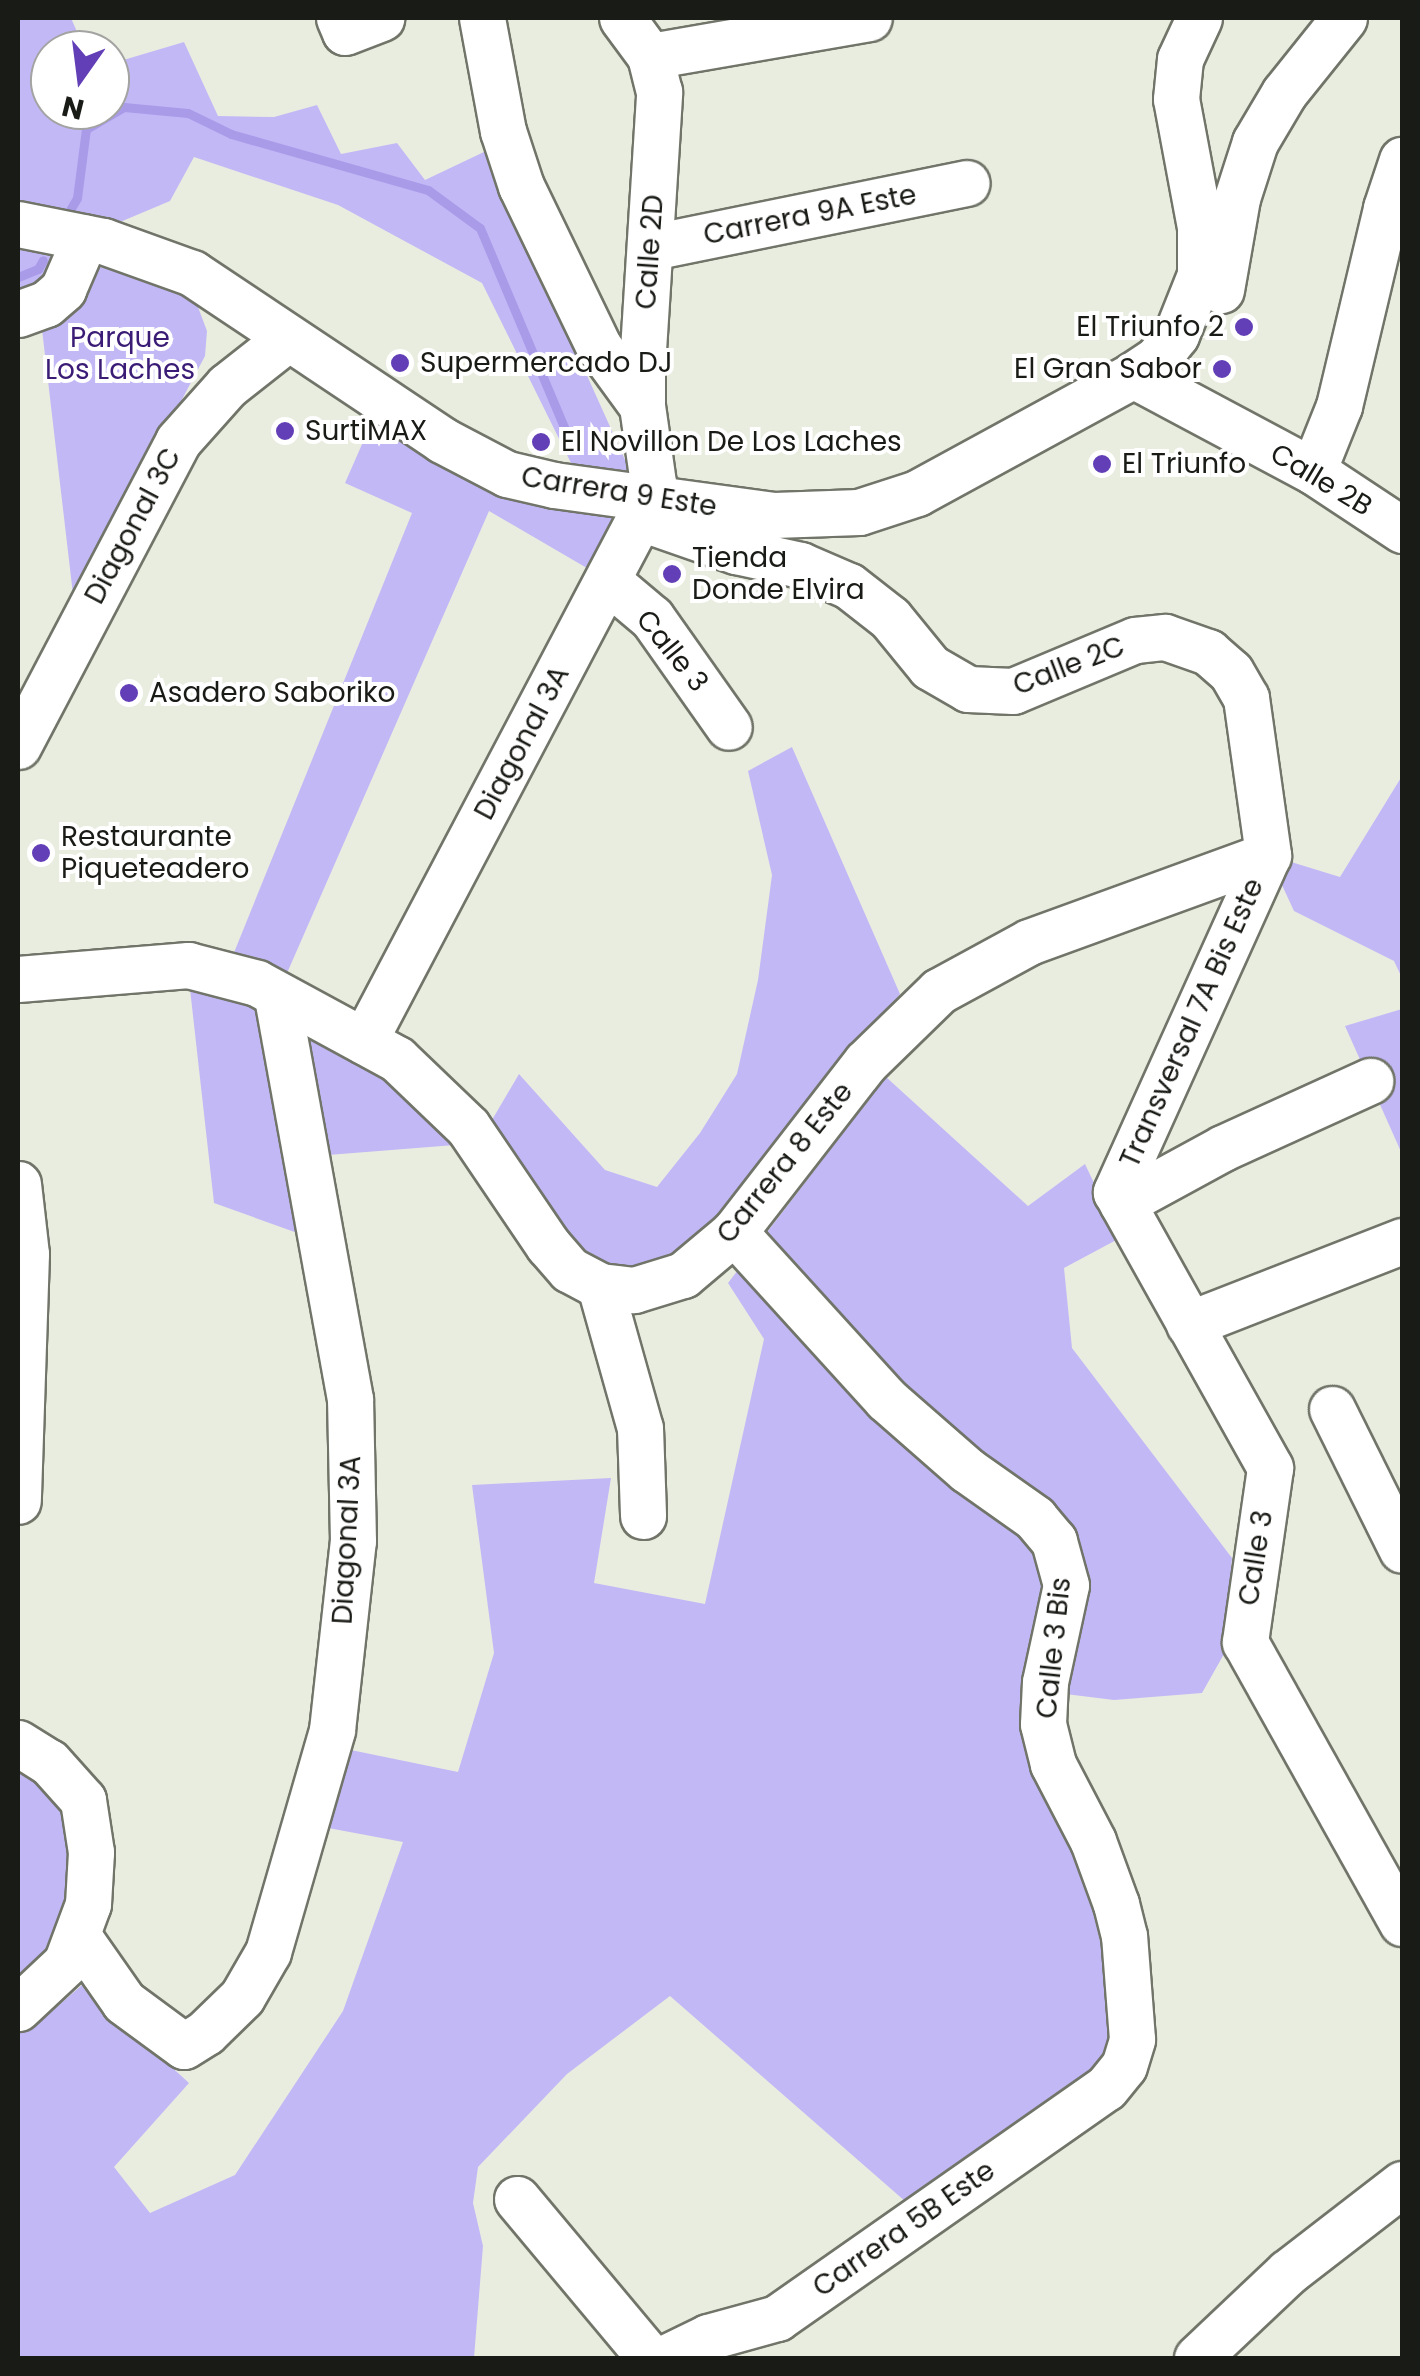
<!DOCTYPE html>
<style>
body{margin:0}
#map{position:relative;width:1420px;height:2376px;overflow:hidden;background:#e9ede0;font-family:Poppins,sans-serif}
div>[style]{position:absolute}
.green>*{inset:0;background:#c3b8f6}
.stream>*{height:9px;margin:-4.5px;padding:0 4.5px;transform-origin:4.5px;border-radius:4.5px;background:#aa9be9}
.roads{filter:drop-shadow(2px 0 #717569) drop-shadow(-2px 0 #717569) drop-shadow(0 2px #717569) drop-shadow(0 -2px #717569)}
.minor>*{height:45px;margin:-22.5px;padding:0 22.5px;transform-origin:22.5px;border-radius:22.5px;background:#fff}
.dots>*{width:28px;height:28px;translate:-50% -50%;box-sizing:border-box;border:5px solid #fff;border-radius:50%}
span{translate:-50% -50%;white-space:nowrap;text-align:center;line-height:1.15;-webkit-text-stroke:8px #fff;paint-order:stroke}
.street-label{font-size:28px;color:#191b16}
.poi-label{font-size:28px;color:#191b16}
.right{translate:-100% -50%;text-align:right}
.left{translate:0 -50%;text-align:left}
.park-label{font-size:28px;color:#3a1b75}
.frame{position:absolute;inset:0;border:20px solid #191b16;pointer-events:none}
.north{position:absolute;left:30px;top:30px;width:100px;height:100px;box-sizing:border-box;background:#fff;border:2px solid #a3a4a2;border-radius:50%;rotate:194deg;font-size:28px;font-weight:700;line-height:40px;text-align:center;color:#191b16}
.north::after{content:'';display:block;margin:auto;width:35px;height:45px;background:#633fb7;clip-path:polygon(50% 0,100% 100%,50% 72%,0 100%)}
</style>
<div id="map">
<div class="green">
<i style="clip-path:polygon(18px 18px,71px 18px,85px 50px,50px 50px,50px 110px,110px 110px,110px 64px,184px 42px,218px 116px,274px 117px,317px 105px,341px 154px,397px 143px,425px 180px,486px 151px,630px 471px,572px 465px,482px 283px,338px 205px,194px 157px,170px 201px,113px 225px,18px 206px)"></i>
<i style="clip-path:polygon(18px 246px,178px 287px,198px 307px,207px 331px,205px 356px,74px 603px,41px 321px,18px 326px)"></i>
<i style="clip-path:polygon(370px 426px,438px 463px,617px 516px,592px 571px,489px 511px,277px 996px,338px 1049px,407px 1093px,455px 1145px,290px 1158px,303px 1235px,214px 1203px,190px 989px,218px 992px,412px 513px,345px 483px)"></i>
<i style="clip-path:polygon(792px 747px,900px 994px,708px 1239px,658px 1273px,579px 1262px,489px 1125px,519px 1074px,605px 1170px,657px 1187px,700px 1133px,737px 1074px,758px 980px,772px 875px,748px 771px)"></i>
<i style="clip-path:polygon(1402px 776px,1402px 978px,1394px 961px,1294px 911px,1268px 855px,1340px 877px)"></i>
<i style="clip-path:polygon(1402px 1009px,1402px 1154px,1345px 1026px)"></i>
<i style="clip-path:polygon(886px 1077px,1028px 1206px,1085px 1164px,1120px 1238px,1064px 1268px,1072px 1348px,1232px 1558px,1224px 1654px,1202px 1693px,1114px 1700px,1025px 1689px,1055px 1804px,1086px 1882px,1105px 1962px,1112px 2044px,1088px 2080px,906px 2202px,670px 1996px,567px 2074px,478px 2167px,473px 2203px,483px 2246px,474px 2358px,18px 2358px,18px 2031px,36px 2025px,82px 1985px,189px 2083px,114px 2167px,150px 2213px,235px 2175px,343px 2011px,403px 1842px,323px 1827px,346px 1749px,458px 1772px,494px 1653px,472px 1485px,611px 1478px,594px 1583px,705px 1604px,764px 1339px,728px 1283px)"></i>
<i style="clip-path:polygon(18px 1762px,55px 1790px,73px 1825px,65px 1922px,38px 1965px,18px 1978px)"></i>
</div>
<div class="stream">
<i style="left:70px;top:210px;width:14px;rotate:-60deg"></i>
<i style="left:77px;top:198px;width:70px;rotate:-82.6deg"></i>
<i style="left:86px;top:129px;width:44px;rotate:-30.1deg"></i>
<i style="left:124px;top:107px;width:64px;rotate:5.4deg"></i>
<i style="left:188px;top:113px;width:48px;rotate:26deg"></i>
<i style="left:231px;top:134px;width:205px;rotate:15.9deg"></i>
<i style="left:428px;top:190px;width:64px;rotate:36.2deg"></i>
<i style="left:480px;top:228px;width:233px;rotate:67.1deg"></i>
<i style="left:18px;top:277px;width:22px;rotate:-22deg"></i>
<i style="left:38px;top:269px;width:10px;rotate:-61deg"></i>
</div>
<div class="roads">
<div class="minor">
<i style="left:339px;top:18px;width:15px;rotate:67deg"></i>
<i style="left:345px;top:32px;width:39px;rotate:-21deg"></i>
<i style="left:482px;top:18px;width:115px;rotate:79.5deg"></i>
<i style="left:503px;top:131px;width:58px;rotate:71.9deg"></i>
<i style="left:521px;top:186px;width:179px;rotate:64.2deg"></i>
<i style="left:599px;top:347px;width:73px;rotate:53.9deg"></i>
<i style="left:650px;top:56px;width:222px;rotate:-9.8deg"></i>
<i style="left:18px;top:224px;width:87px;rotate:11.3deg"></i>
<i style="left:103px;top:241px;width:95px;rotate:19.8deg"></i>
<i style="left:192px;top:273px;width:301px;rotate:33.7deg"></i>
<i style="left:442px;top:440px;width:73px;rotate:27.6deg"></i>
<i style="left:507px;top:474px;width:48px;rotate:13.2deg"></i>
<i style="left:554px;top:485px;width:222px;rotate:7.8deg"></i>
<i style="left:774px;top:515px;width:85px;rotate:-2deg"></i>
<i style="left:859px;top:512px;width:61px;rotate:-18.1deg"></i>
<i style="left:917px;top:493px;width:246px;rotate:-28.6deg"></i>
<i style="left:1133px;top:375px;width:29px;rotate:-34deg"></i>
<i style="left:1157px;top:359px;width:31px;rotate:-52deg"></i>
<i style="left:1176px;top:335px;width:65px;rotate:-68.2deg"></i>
<i style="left:1200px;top:275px;width:48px;rotate:-90deg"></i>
<i style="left:1200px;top:227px;width:130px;rotate:-100.6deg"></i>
<i style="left:1176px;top:99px;width:40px;rotate:-84.3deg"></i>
<i style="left:1180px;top:59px;width:45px;rotate:-65.1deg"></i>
<i style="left:652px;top:247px;width:321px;rotate:-11.5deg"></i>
<i style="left:1221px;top:290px;width:93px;rotate:-80.1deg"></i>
<i style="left:1237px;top:198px;width:59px;rotate:-72.2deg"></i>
<i style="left:1255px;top:142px;width:57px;rotate:-59.4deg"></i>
<i style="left:1284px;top:93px;width:96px;rotate:-51.3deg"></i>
<i style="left:18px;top:314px;width:30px;rotate:-20deg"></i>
<i style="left:46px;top:304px;width:23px;rotate:-41deg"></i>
<i style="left:63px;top:289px;width:56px;rotate:-66.7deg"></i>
<i style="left:1133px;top:375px;width:204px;rotate:28.1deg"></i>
<i style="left:1313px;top:471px;width:107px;rotate:33.5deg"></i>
<i style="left:1313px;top:471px;width:70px;rotate:-68.2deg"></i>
<i style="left:1339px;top:406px;width:204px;rotate:-76.6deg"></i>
<i style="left:1386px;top:208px;width:51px;rotate:-71.6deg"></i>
<i style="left:641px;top:518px;width:101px;rotate:19.2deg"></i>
<i style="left:736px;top:551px;width:66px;rotate:12.3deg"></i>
<i style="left:800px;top:565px;width:53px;rotate:23.2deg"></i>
<i style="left:849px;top:586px;width:52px;rotate:38deg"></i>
<i style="left:890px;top:618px;width:63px;rotate:50.8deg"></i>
<i style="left:930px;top:667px;width:44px;rotate:30.1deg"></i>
<i style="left:968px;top:689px;width:45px;rotate:2.5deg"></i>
<i style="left:1013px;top:691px;width:132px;rotate:-22.7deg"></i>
<i style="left:1135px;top:640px;width:30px;rotate:-6deg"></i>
<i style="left:1165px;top:637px;width:46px;rotate:19.2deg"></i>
<i style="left:1208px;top:652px;width:30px;rotate:41deg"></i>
<i style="left:1231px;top:672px;width:30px;rotate:60deg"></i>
<i style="left:1246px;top:698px;width:159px;rotate:82deg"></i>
<i style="left:608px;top:581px;width:57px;rotate:40.1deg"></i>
<i style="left:652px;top:618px;width:133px;rotate:54.8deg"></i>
<i style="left:18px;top:746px;width:344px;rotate:-62.3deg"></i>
<i style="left:178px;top:441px;width:74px;rotate:-48.3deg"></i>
<i style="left:227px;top:386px;width:78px;rotate:-38.2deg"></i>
<i style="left:1268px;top:855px;width:370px;rotate:114.3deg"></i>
<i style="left:1116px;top:1192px;width:316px;rotate:60.8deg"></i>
<i style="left:1270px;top:1468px;width:176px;rotate:98.2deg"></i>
<i style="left:1245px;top:1642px;width:322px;rotate:60.8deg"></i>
<i style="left:18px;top:979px;width:171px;rotate:-4.7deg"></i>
<i style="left:188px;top:965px;width:71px;rotate:14.6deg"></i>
<i style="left:257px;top:983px;width:159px;rotate:28.5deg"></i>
<i style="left:397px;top:1059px;width:98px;rotate:43.8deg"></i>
<i style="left:468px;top:1127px;width:143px;rotate:55.9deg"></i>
<i style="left:548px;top:1245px;width:33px;rotate:49deg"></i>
<i style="left:570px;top:1270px;width:34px;rotate:28deg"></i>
<i style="left:600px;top:1286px;width:34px;rotate:7deg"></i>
<i style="left:634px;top:1290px;width:51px;rotate:-17deg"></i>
<i style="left:683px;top:1275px;width:67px;rotate:-40.1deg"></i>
<i style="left:734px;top:1232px;width:215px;rotate:-52.2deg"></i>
<i style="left:866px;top:1062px;width:102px;rotate:-44.2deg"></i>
<i style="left:939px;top:991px;width:102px;rotate:-28.6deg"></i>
<i style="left:1029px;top:942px;width:254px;rotate:-20deg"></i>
<i style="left:364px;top:1041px;width:616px;rotate:-62.23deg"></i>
<i style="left:651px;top:496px;width:13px;rotate:-81deg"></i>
<i style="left:653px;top:483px;width:78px;rotate:-98.1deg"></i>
<i style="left:642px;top:406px;width:40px;rotate:-90deg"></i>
<i style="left:642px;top:366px;width:275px;rotate:-86.4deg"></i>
<i style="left:659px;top:92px;width:37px;rotate:-104deg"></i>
<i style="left:650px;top:56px;width:47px;rotate:-126.4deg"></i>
<i style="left:18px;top:1184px;width:70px;rotate:83.5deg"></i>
<i style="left:26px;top:1254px;width:247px;rotate:91.9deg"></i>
<i style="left:1122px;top:1203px;width:115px;rotate:-28.6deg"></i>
<i style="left:1223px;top:1148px;width:162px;rotate:-24.5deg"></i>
<i style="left:600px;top:1286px;width:148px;rotate:74.3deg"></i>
<i style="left:640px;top:1428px;width:88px;rotate:88deg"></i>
<i style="left:1189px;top:1324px;width:229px;rotate:-21.3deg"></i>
<i style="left:1332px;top:1409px;width:157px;rotate:63.6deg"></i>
<i style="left:18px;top:1743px;width:36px;rotate:32deg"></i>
<i style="left:49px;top:1762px;width:51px;rotate:48.2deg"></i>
<i style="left:83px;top:1800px;width:53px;rotate:81.3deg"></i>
<i style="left:91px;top:1852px;width:52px;rotate:93.3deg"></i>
<i style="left:88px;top:1904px;width:63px;rotate:110.4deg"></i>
<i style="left:66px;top:1963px;width:66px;rotate:136.8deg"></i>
<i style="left:78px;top:1936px;width:80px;rotate:55.1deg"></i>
<i style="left:124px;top:2002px;width:74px;rotate:36.3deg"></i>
<i style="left:184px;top:2046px;width:26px;rotate:-32deg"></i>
<i style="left:206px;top:2032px;width:50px;rotate:-44.2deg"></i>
<i style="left:242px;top:1997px;width:52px;rotate:-60deg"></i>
<i style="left:268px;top:1952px;width:231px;rotate:-73.9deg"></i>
<i style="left:332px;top:1730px;width:190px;rotate:-83.7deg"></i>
<i style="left:353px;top:1541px;width:142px;rotate:-91.2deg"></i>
<i style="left:350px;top:1399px;width:410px;rotate:-100.3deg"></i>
<i style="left:517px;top:2199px;width:207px;rotate:50.1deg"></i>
<i style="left:665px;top:2358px;width:48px;rotate:-26deg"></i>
<i style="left:708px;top:2337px;width:72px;rotate:-15.4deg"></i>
<i style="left:777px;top:2318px;width:401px;rotate:-35deg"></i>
<i style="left:1106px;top:2088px;width:28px;rotate:-51deg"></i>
<i style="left:1124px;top:2066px;width:28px;rotate:-73deg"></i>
<i style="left:1132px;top:2039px;width:103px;rotate:-94.4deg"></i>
<i style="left:1124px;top:1936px;width:33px;rotate:-104deg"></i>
<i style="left:1116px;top:1904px;width:67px;rotate:-110.1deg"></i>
<i style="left:1093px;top:1841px;width:87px;rotate:-117.5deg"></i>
<i style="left:1053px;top:1764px;width:41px;rotate:-104deg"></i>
<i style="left:1043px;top:1724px;width:42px;rotate:-87.3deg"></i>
<i style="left:1045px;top:1682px;width:99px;rotate:-77.8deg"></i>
<i style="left:1066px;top:1585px;width:46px;rotate:-105.3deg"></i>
<i style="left:1054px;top:1541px;width:30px;rotate:-130deg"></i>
<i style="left:1035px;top:1518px;width:83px;rotate:-144.8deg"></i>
<i style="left:967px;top:1470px;width:108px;rotate:-138.8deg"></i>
<i style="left:886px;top:1399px;width:226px;rotate:-132.3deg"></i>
<i style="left:1197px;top:2358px;width:125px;rotate:-43.4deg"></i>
<i style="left:1288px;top:2272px;width:144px;rotate:-37.7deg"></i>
</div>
</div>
<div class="dots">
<i style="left:1244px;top:327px;background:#633fb7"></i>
<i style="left:400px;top:363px;background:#633fb7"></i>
<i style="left:1222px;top:369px;background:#633fb7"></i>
<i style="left:285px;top:431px;background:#633fb7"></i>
<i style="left:541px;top:442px;background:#633fb7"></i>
<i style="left:1102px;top:464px;background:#633fb7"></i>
<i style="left:672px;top:574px;background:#633fb7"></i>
<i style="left:129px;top:693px;background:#633fb7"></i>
<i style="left:41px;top:853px;background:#633fb7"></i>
</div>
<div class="street-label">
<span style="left:810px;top:215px;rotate:-11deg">Carrera 9A Este</span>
<span style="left:650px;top:252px;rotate:-86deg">Calle 2D</span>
<span style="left:1321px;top:480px;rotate:31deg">Calle 2B</span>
<span style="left:619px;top:492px;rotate:9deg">Carrera 9 Este</span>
<span style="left:133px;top:526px;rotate:-62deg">Diagonal 3C</span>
<span style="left:672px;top:651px;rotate:51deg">Calle 3</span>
<span style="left:1069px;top:666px;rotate:-21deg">Calle 2C</span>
<span style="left:522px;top:743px;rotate:-62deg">Diagonal 3A</span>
<span style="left:1192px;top:1023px;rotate:-66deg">Transversal 7A Bis Este</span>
<span style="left:785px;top:1163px;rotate:-51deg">Carrera 8 Este</span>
<span style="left:347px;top:1540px;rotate:-87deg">Diagonal 3A</span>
<span style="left:1256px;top:1558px;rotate:-81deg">Calle 3</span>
<span style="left:1054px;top:1648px;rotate:-84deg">Calle 3 Bis</span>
<span style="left:904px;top:2229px;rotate:-35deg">Carrera 5B Este</span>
</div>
<div class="poi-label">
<span class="right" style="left:1224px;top:327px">El Triunfo 2</span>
<span class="left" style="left:420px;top:363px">Supermercado DJ</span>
<span class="right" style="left:1202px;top:369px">El Gran Sabor</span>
<span class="left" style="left:305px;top:431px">SurtiMAX</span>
<span class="left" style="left:561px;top:442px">El Novillon De Los Laches</span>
<span class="left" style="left:1122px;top:464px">El Triunfo</span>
<span class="left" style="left:692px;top:574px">Tienda<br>Donde Elvira</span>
<span class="left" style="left:149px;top:693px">Asadero Saboriko</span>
<span class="left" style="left:61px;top:853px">Restaurante<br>Piqueteadero</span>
</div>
<div class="park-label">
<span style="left:120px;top:354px">Parque<br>Los Laches</span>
</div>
<div class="frame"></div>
<div class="north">N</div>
</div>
